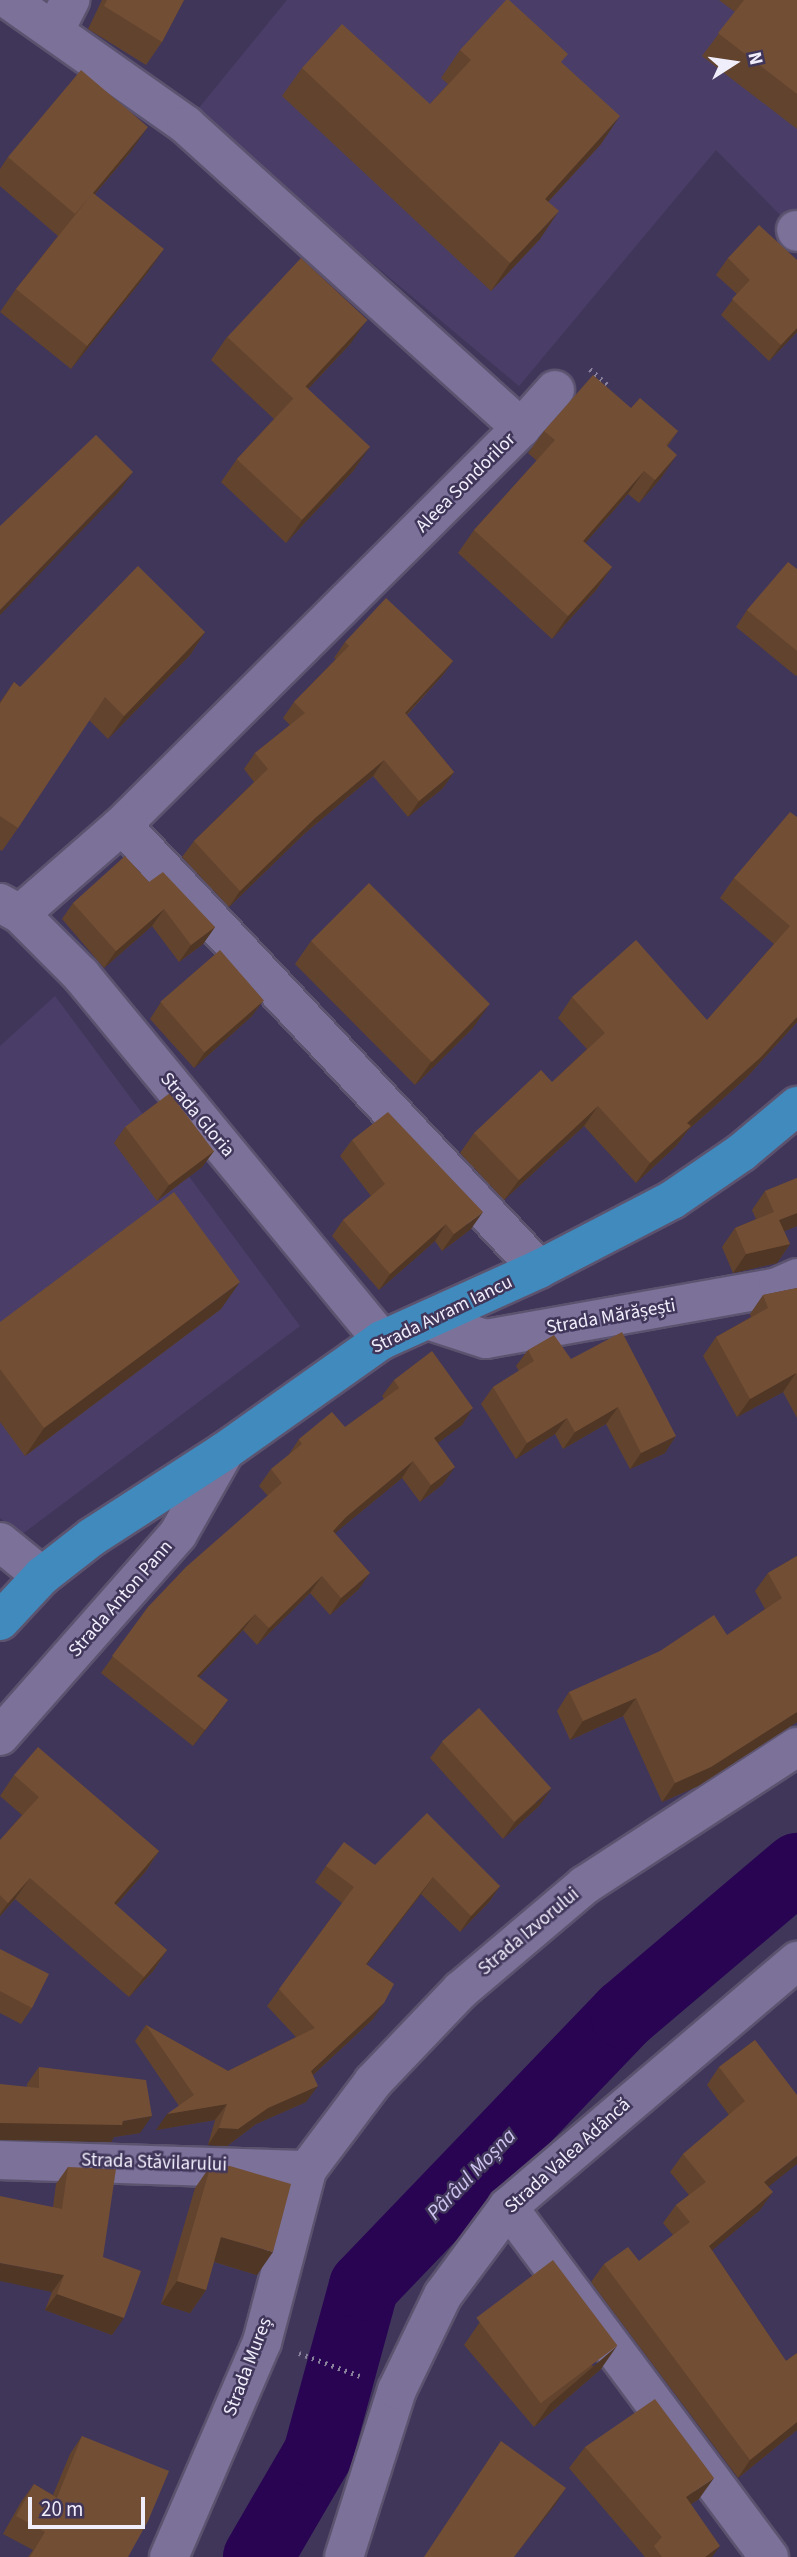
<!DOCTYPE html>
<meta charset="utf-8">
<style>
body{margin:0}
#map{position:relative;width:797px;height:2557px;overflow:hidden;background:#40365a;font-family:"Source Sans 3",sans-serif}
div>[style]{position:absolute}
.built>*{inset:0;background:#4a3e68}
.river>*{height:70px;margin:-35px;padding:0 35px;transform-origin:35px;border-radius:35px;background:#280452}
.path>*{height:4.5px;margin-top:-2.25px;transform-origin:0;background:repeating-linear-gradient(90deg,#88819c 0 2px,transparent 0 7px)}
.roads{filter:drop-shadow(2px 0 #5c536f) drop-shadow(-2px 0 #5c536f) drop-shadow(0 2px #5c536f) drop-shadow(0 -2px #5c536f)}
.minor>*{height:38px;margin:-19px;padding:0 19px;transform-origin:19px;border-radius:19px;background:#7b7199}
.major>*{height:38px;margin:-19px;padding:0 19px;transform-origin:19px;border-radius:19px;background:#418abd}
.wall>*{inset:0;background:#62432e}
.shaded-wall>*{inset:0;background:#503725}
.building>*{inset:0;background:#724e35;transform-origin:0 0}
span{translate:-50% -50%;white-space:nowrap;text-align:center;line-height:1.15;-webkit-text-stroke:5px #40365a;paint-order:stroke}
.street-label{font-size:19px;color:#f1eefc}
.water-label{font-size:21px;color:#cec4f0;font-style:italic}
.north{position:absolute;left:699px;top:28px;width:70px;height:70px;-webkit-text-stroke:5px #40365a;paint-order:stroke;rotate:78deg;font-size:19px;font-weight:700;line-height:28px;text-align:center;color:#f1eefc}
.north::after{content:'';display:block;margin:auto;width:24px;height:32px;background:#f1eefc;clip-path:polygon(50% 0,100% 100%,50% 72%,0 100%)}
.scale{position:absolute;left:28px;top:2497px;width:117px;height:32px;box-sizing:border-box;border:4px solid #f1eefc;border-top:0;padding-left:9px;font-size:21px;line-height:24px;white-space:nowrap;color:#f1eefc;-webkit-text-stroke:5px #40365a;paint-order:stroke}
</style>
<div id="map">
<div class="built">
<i style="clip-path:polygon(287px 0,797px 0,797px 232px,716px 150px,519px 386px,194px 114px)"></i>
<i style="clip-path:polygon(55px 996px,300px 1326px,21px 1535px,0 1518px,0 1046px)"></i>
</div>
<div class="river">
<i style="left:258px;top:2557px;width:119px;rotate:-59.8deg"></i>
<i style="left:318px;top:2454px;width:174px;rotate:-74.7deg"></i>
<i style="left:364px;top:2286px;width:377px;rotate:-46.2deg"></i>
<i style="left:625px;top:2014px;width:226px;rotate:-40.3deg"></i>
</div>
<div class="path">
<i style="left:590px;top:369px;width:27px;rotate:42deg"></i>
<i style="left:299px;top:2353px;width:65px;rotate:20.7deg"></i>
</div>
<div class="roads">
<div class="minor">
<i style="left:9px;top:0;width:217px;rotate:35.2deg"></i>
<i style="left:186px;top:125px;width:452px;rotate:42.1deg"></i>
<i style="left:521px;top:428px;width:563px;rotate:135.14deg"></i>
<i style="left:122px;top:825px;width:135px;rotate:138.9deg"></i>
<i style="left:55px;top:30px;width:34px;rotate:-63deg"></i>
<i style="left:796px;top:230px;width:2px;rotate:63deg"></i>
<i style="left:521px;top:428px;width:51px;rotate:-48.2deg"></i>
<i style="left:122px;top:825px;width:609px;rotate:46.8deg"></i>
<i style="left:0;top:903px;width:23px;rotate:29deg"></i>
<i style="left:20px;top:914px;width:86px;rotate:45deg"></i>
<i style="left:81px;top:975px;width:473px;rotate:50.5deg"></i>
<i style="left:427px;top:1320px;width:62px;rotate:17.9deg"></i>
<i style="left:486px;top:1339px;width:296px;rotate:-10.1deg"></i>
<i style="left:777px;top:1287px;width:22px;rotate:-24deg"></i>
<i style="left:0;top:1542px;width:54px;rotate:39deg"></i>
<i style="left:0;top:1736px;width:269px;rotate:-48.6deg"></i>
<i style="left:178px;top:1534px;width:95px;rotate:-60.5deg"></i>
<i style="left:0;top:2160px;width:307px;rotate:1.9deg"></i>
<i style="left:508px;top:2207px;width:437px;rotate:53.3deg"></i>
<i style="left:169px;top:2557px;width:234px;rotate:-66.6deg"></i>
<i style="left:262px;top:2342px;width:178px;rotate:-75.3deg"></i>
<i style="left:307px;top:2170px;width:110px;rotate:-53.1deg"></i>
<i style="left:373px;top:2082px;width:127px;rotate:-46.3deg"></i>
<i style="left:461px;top:1990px;width:162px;rotate:-40.3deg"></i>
<i style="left:585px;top:1885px;width:253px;rotate:-33.1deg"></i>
<i style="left:344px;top:2557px;width:175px;rotate:-72.4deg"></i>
<i style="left:397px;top:2390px;width:106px;rotate:-64.2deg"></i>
<i style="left:443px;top:2295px;width:109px;rotate:-53.5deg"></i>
<i style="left:508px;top:2207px;width:380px;rotate:-40.4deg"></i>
</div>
<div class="major">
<i style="left:0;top:1621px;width:62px;rotate:-47deg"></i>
<i style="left:42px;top:1576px;width:63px;rotate:-38deg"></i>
<i style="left:92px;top:1537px;width:158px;rotate:-32.9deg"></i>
<i style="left:225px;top:1451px;width:192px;rotate:-35.3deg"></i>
<i style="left:382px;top:1340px;width:172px;rotate:-24.3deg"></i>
<i style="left:539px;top:1269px;width:150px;rotate:-27.4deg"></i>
<i style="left:672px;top:1200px;width:85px;rotate:-34.4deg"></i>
<i style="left:742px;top:1152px;width:72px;rotate:-39.9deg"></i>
</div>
</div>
<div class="wall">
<i style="clip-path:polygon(102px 0,184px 0,162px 42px,146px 65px,88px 29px)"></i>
<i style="clip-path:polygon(719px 0,797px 0,797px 129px,702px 56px,735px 12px)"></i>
<i style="clip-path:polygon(460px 50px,562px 63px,601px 144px,548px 202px,540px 239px,491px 291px,282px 96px,302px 68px,430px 104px,448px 84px,441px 78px)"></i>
<i style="clip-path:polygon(132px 150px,95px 194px,148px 272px,71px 369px,0 312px,16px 289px,58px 236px,0 186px,0 169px,8px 157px)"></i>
<i style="clip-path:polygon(728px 258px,797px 260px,797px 332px,769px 361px,721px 315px,737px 294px,716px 275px)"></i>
<i style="clip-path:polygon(227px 337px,351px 343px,308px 389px,354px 470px,286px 543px,221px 482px,237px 459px,274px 419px,211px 360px)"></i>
<i style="clip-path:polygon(631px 408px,678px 431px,667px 447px,661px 478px,639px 503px,628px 494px,585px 543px,612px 567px,596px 590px,552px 639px,458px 553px,474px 530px,537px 461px,528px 453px,544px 431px)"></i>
<i style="clip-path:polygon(797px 569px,797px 675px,796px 676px,736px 627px,747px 610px)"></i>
<i style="clip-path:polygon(205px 632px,190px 655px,108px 739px,89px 720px,18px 828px,2px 851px,0 850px,0 702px,14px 682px,20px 687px)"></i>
<i style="clip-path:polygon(345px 642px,453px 661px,442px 676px,407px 715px,454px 772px,443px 788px,408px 817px,373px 776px,304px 834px,229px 907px,182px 857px,194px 841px,254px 782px,244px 769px,255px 753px,290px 725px,283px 718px,294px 702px,336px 659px,334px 658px)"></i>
<i style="clip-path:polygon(797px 817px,797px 1022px,747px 1077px,688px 1130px,676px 1146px,636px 1183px,584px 1126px,504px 1200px,460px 1153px,474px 1133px,552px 1082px,587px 1049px,558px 1018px,572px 997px,707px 1020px,774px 944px,720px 898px,734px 878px)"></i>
<i style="clip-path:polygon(149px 882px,215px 927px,203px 944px,179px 962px,152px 926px,104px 968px,62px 919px,73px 903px)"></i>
<i style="clip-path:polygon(311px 941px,473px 1028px,415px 1085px,295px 964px)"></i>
<i style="clip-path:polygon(161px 1002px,252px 1016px,194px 1068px,150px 1019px)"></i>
<i style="clip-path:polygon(125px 1127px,214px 1151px,202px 1167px,157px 1201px,114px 1143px)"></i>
<i style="clip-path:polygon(352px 1140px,471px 1229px,442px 1251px,435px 1241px,379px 1290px,332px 1236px,343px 1220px,371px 1196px,340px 1156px)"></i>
<i style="clip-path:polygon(797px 1178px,797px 1226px,784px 1231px,790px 1244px,777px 1263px,733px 1273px,722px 1247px,735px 1228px,756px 1219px,752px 1210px,765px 1191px)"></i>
<i style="clip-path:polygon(797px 1288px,797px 1418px,783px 1392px,737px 1417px,703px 1356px,716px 1337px,751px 1317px,750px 1314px,763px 1295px)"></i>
<i style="clip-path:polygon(221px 1309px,25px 1456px,0 1422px,0 1322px)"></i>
<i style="clip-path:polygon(528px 1350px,571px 1359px,665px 1453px,630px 1469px,606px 1424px,563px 1449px,555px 1434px,516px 1459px,481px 1404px,493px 1387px,519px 1371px,516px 1366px)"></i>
<i style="clip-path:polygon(394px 1380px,462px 1425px,437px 1443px,443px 1484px,420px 1502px,402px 1478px,335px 1533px,359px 1589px,330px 1615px,310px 1593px,257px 1645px,243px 1630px,199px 1677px,228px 1700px,193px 1746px,101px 1673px,148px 1607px,268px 1496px,259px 1486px,271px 1469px,288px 1456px,299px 1439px,345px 1427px,384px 1399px,382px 1396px)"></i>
<i style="clip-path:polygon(797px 1556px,797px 1722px,698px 1786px,662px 1802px,623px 1716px,570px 1740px,557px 1711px,569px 1692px,727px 1635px,765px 1609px,755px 1591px,768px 1573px)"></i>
<i style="clip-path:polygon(442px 1742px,540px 1805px,503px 1839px,430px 1758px)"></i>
<i style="clip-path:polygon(14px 1775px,159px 1851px,145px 1872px,116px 1905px,167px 1950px,153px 1971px,129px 1997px,15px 1899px,0 1916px,0 1840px,22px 1815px,0 1796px)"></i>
<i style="clip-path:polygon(375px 1865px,500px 1886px,489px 1902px,460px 1932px,421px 1894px,367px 1964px,373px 2019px,313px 2075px,306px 2102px,256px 2124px,227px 2146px,208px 2145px,215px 2120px,156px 2130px,179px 2106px,135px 2041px,146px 2025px,228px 2071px,296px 2037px,267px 2006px,342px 1903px,315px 1882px,326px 1866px)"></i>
<i style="clip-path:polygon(0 1949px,32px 2008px,21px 2024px,0 2013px)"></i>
<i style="clip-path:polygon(755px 2040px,768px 2187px,760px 2210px,712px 2250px,786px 2361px,797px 2353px,797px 2430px,738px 2478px,591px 2282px,604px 2264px,639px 2261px,673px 2235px,663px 2223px,676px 2205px,689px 2195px,670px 2172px,683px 2154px,729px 2115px,707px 2085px,719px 2067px)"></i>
<i style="clip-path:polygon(39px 2067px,140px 2133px,114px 2137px,111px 2142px,27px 2087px,27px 2084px)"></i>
<i style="clip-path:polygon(211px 2165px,257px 2275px,214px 2262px,206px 2290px,190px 2313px,161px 2304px,195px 2188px)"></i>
<i style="clip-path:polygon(68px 2167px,103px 2257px,112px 2335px,45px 2310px,52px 2292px,53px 2207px,56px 2184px)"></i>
<i style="clip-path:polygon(480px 2322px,601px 2369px,534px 2427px,464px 2345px)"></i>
<i style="clip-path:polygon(82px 2436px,128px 2557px,28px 2557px,33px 2550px,3px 2534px,21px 2502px,34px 2484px,53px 2495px,70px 2454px)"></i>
<i style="clip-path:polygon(585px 2447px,699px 2499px,691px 2504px,712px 2557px,645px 2557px,569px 2468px)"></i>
</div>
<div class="shaded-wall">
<i style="clip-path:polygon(620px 116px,601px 144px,526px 226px,545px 199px)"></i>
<i style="clip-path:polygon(148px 127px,132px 150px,77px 215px,93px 193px)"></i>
<i style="clip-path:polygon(559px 211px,540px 239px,491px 291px,510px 263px)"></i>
<i style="clip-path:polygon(164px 249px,148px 272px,71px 369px,87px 346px)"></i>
<i style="clip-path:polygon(367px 320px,351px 343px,277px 422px,293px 399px)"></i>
<i style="clip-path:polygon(797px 328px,797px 332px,769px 361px,781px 345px)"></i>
<i style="clip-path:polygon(370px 447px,354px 470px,286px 543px,302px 520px)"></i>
<i style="clip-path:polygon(677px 455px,661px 478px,639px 503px,655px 480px)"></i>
<i style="clip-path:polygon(644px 471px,628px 494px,567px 564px,583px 541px)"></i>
<i style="clip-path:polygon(133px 472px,118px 493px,0 615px,0 610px)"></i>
<i style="clip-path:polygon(612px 567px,596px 590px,552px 639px,568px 616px)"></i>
<i style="clip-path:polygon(205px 632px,190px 655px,108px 739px,124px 716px)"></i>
<i style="clip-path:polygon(453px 661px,442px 676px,394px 728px,405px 713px)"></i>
<i style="clip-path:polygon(384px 760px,373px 776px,304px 834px,229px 907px,240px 891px,315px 818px)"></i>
<i style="clip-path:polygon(454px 772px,443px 788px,408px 817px,419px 801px)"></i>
<i style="clip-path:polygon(164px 909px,152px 926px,104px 968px,116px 951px)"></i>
<i style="clip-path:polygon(215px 927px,203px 944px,179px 962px,191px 945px)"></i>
<i style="clip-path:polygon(264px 1000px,252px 1016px,194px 1068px,205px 1052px)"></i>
<i style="clip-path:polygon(489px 1005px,473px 1028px,415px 1085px,431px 1062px)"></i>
<i style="clip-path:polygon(797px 1017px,797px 1022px,747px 1077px,688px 1130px,676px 1146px,636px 1183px,650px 1163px,687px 1123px)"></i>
<i style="clip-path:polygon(598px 1106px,584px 1126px,504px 1200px,519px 1180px)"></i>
<i style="clip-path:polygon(214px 1151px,202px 1167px,157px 1201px,169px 1185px)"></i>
<i style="clip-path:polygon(483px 1212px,471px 1229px,442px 1251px,454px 1234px)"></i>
<i style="clip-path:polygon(797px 1213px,797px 1226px,766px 1239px,779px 1220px)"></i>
<i style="clip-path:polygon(446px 1224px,435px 1241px,379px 1290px,390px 1274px)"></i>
<i style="clip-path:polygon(790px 1244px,777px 1263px,733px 1273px,746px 1254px)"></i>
<i style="clip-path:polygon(240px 1282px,221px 1309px,25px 1456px,44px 1428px)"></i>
<i style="clip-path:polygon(796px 1373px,783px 1392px,737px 1417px,750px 1399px)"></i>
<i style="clip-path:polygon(618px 1407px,606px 1424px,563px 1449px,575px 1432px)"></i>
<i style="clip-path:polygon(473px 1408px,462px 1425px,422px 1455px,434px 1438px)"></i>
<i style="clip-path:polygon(567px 1418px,555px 1434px,516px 1459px,527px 1443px)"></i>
<i style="clip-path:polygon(676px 1436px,665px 1453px,630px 1469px,641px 1453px)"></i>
<i style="clip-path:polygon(413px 1461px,402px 1478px,334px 1534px,333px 1531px,346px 1517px)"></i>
<i style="clip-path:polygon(455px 1467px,443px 1484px,420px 1502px,431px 1485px)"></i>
<i style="clip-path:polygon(370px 1573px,359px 1589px,330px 1615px,341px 1598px)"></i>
<i style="clip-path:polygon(322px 1576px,310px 1593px,257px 1645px,269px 1628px)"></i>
<i style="clip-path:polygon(255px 1614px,243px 1630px,185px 1692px,197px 1676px)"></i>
<i style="clip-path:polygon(636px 1698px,623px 1716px,570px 1740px,583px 1721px)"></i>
<i style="clip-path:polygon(228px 1700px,216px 1717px,193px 1746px,205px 1730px)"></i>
<i style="clip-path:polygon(797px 1712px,797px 1722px,698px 1786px,662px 1802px,675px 1783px)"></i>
<i style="clip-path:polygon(552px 1788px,540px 1805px,503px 1839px,515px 1822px)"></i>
<i style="clip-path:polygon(159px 1851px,145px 1872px,100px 1923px,114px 1903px)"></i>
<i style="clip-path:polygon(433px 1877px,421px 1894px,355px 1980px,366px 1964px)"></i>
<i style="clip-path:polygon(30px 1878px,15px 1899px,0 1916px,0 1914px,8px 1903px)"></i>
<i style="clip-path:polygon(500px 1886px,489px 1902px,460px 1932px,471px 1916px)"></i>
<i style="clip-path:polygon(167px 1950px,153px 1971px,129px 1997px,144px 1977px)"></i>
<i style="clip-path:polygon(384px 2003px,373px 2019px,300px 2087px,311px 2071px)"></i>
<i style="clip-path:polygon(318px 2086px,306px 2102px,256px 2124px,227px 2146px,208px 2145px,219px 2128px)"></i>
<i style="clip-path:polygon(227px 2104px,215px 2120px,156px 2130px,167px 2114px)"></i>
<i style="clip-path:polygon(152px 2116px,140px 2133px,114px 2137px,111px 2142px,0 2140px,0 2123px,123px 2121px)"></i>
<i style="clip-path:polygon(797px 2156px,797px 2164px,752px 2200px,764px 2182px)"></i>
<i style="clip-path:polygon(773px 2192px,760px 2210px,696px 2264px,709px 2246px)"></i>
<i style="clip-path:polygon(221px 2237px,273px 2252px,257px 2275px,205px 2259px)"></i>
<i style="clip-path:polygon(0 2263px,64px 2275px,52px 2292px,0 2281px)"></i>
<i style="clip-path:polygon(177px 2281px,206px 2290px,190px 2313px,161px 2304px)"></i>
<i style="clip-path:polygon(57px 2294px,124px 2318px,112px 2335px,45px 2310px)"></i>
<i style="clip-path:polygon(617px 2346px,601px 2369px,534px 2427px,550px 2404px)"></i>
<i style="clip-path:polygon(797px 2422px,797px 2430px,738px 2478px,750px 2460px)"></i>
<i style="clip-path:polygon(714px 2478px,699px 2499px,670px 2518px,686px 2497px)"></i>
<i style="clip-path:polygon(566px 2488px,555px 2505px,514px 2557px)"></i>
<i style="clip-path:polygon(720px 2546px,712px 2557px,705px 2557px)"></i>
</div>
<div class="building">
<i style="clip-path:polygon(107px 0,184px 0,162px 42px,104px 6px)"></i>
<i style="clip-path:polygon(506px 0,509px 0,568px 54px,561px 62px,620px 116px,545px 199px,559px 211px,510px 263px,302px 68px,342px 24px,430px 104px,471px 60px,460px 50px)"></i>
<i style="clip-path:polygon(744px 0,797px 0,797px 94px,718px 33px)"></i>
<i style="clip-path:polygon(81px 70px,148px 127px,93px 193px,164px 249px,87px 346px,16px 289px,92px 194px,75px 214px,8px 157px)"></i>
<i style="clip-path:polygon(759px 225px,797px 260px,797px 328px,781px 345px,732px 299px,750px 280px,728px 258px)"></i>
<i style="left:301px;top:258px;width:91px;height:108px;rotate:43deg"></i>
<i style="clip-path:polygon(593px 375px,631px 408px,640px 398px,678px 431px,666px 445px,677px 455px,655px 480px,644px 471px,583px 541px,612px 567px,568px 616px,474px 530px,555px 440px,544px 431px)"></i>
<i style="left:305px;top:386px;width:89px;height:100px;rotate:43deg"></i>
<i style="clip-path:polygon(96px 435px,133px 472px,0 610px,0 526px)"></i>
<i style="clip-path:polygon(788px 562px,797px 569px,797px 651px,747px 610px)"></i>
<i style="clip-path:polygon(138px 566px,205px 632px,124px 716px,105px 697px,18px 828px,0 816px,0 704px,14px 682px,20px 687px)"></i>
<i style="clip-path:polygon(386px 598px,453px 661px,405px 713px,454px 772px,419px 801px,384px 760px,315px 818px,240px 891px,194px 841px,268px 769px,255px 753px,305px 713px,294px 702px,349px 646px,345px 642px)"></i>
<i style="clip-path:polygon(790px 812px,797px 817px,797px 1017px,761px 1057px,687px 1123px,691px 1126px,650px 1163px,598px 1106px,519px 1180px,474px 1133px,541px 1070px,552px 1082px,605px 1033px,572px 997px,636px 940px,707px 1020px,790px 926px,734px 878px)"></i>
<i style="clip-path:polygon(125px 856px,149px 882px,163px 872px,215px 927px,191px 945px,164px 909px,116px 951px,73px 903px)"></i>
<i style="left:369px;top:883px;width:171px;height:82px;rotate:45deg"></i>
<i style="left:220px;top:950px;width:67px;height:79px;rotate:49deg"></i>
<i style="left:170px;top:1093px;width:73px;height:56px;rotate:53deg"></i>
<i style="clip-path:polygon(388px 1112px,483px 1212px,454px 1234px,446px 1224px,390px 1274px,343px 1220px,385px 1184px,352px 1140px)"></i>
<i style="clip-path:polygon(797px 1178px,797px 1213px,779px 1220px,790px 1244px,746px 1254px,735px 1228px,774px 1212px,765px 1191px)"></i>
<i style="clip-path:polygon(174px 1192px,240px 1282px,44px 1428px,0 1369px,0 1322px)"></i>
<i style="clip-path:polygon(797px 1288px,797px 1375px,796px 1373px,750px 1399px,716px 1337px,768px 1308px,763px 1295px)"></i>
<i style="clip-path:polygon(622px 1332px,676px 1436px,641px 1453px,618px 1407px,575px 1432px,567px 1418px,527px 1443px,493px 1387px,534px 1361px,528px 1350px,554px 1335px,571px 1359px)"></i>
<i style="clip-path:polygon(432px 1351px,473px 1408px,434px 1438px,455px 1467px,431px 1485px,413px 1461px,346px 1517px,333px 1531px,370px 1573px,341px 1598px,322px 1576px,269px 1628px,255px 1614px,197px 1676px,228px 1700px,205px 1730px,112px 1656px,148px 1607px,186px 1567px,282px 1483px,271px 1469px,302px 1444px,299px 1439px,332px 1412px,345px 1427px,399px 1388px,394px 1380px)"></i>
<i style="clip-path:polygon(797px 1556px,797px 1712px,711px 1767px,675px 1783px,636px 1698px,583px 1721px,569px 1692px,660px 1651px,714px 1615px,727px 1635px,782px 1598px,768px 1573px)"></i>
<i style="left:479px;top:1708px;width:108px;height:50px;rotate:48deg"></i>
<i style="clip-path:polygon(38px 1747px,159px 1851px,114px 1903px,167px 1950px,144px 1977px,30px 1878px,8px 1903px,0 1895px,0 1840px,39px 1797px,14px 1775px)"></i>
<i style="clip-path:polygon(427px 1813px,500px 1886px,471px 1916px,433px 1877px,366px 1964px,394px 1984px,384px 2003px,311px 2071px,318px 2086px,268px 2108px,238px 2129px,219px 2128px,227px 2104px,167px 2114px,194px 2095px,146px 2025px,228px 2071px,315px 2028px,279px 1989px,354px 1887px,326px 1866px,344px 1842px,375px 1865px)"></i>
<i style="clip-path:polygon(0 1949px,49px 1974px,32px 2008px,0 1991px)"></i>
<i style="clip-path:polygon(755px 2040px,797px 2095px,797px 2156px,764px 2182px,773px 2192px,709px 2246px,786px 2361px,797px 2353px,797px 2422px,750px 2460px,604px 2264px,628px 2247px,639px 2261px,690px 2222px,676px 2205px,706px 2182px,683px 2154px,745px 2101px,719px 2067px)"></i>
<i style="clip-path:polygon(39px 2067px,146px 2080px,152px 2116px,123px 2121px,122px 2125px,0 2123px,0 2084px,39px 2088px)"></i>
<i style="clip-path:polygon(211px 2165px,230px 2166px,291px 2184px,273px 2252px,221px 2237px,206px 2290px,177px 2281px)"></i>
<i style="clip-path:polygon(68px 2167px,116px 2169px,103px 2257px,141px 2271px,124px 2318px,57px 2294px,64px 2275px,0 2263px,0 2196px,62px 2209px)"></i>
<i style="left:553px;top:2260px;width:107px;height:96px;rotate:53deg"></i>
<i style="clip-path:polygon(655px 2399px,714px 2478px,686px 2497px,720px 2546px,705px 2557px,662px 2557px,654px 2546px,662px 2537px,585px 2447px)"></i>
<i style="clip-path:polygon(82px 2436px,169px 2471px,148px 2521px,128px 2557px,30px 2557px,45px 2532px,16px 2516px,34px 2484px,57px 2498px)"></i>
<i style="clip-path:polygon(501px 2441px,566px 2488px,514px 2557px,424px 2557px)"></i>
</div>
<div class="street-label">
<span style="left:466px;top:483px;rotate:-45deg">Aleea Sondorilor</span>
<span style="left:197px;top:1115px;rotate:50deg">Strada Gloria</span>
<span style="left:442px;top:1315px;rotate:-26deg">Strada Avram Iancu</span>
<span style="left:611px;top:1317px;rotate:-10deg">Strada Mărășești</span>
<span style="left:121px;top:1599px;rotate:-49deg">Strada Anton Pann</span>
<span style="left:529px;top:1932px;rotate:-40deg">Strada Izvorului</span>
<span style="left:568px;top:2156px;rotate:-42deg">Strada Valea Adâncă</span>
<span style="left:154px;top:2163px;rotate:2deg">Strada Stăvilarului</span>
<span style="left:248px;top:2367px;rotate:-69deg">Strada Mureș</span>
</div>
<div class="water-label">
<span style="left:471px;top:2174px;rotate:-46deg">Pârâul Moșna</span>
</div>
<div class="north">N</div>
<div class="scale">20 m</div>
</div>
